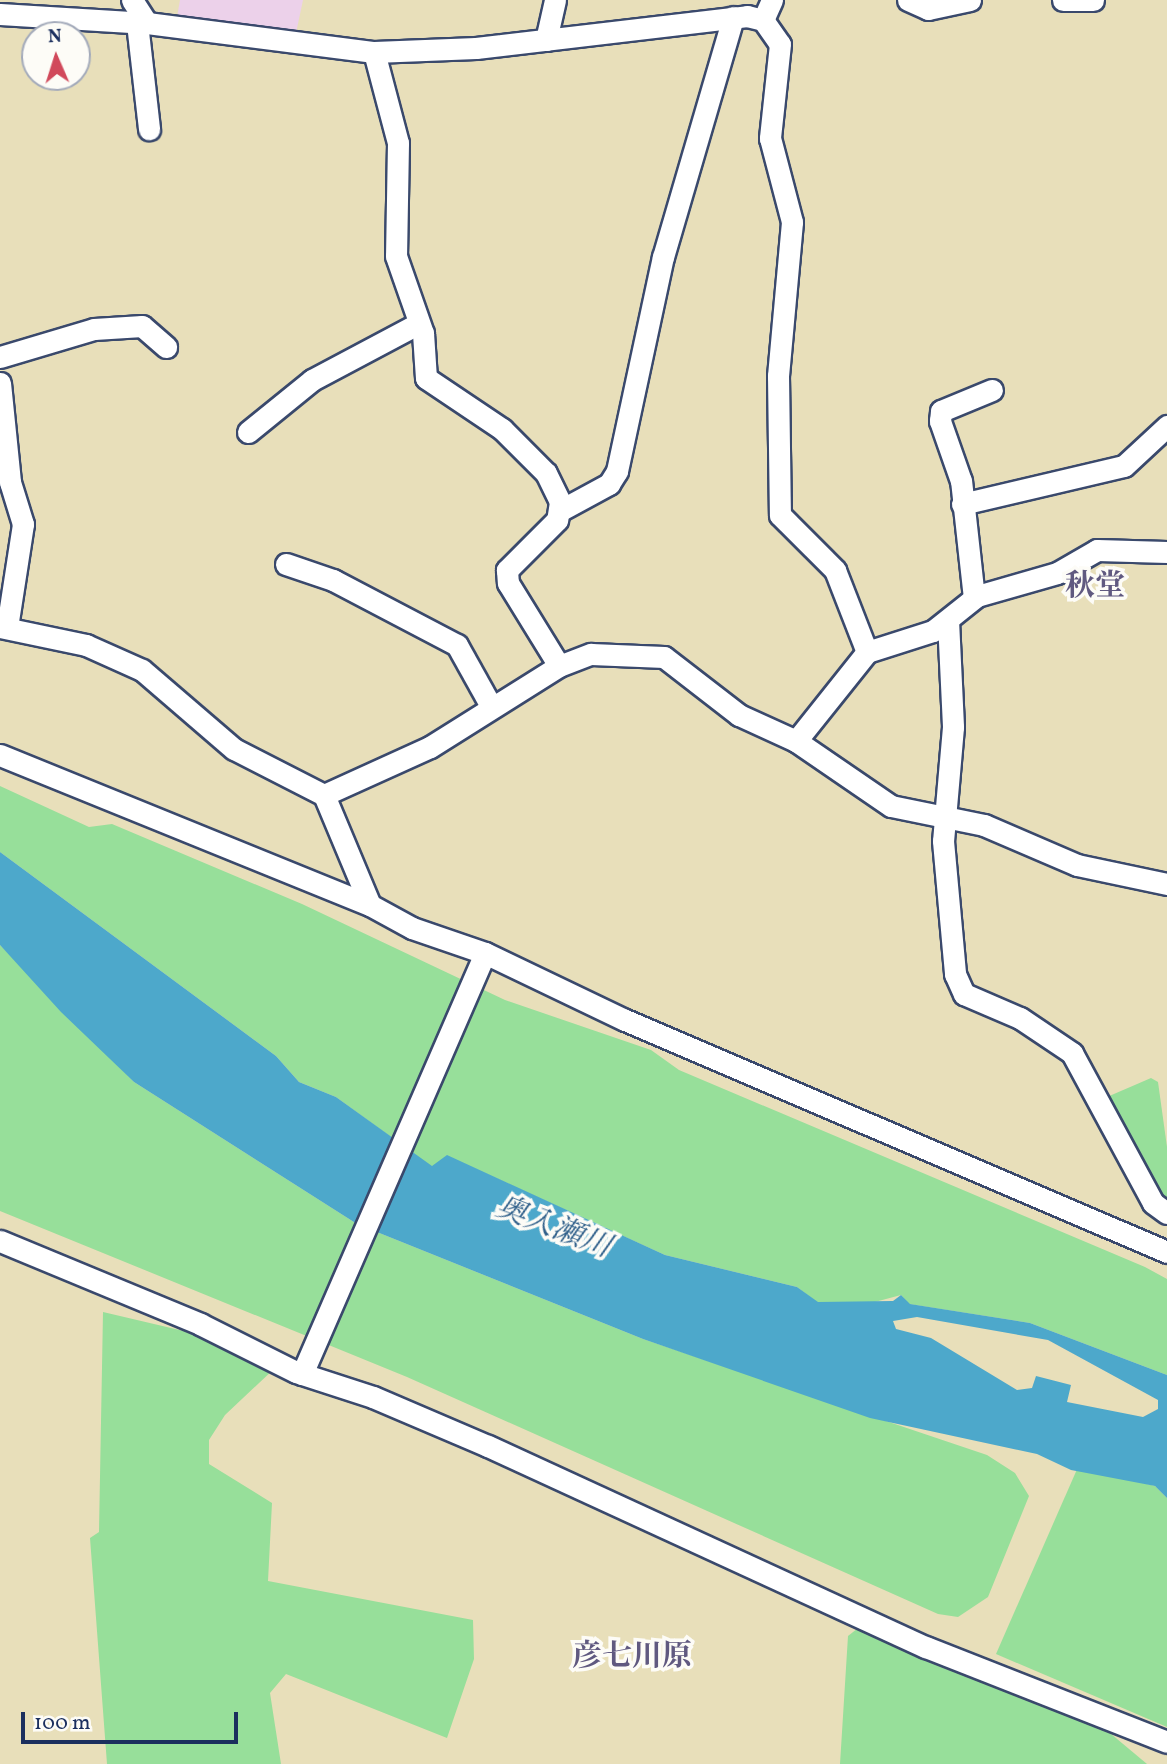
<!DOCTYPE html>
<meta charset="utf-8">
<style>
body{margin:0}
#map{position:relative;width:1167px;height:1764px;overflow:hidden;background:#e8dfba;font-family:Vollkorn,"Noto Serif JP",serif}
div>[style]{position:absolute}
.built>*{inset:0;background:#ecd1ea}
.green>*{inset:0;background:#97df9a}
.water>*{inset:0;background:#4da8cb}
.roads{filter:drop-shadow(2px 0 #3a496c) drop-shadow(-2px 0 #3a496c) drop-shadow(0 2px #3a496c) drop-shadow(0 -2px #3a496c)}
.minor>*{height:21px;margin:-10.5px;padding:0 10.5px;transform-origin:10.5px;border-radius:10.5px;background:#fff}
span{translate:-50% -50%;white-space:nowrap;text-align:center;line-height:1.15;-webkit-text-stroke:7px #fdfcf7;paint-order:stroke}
.neighbourhood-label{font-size:30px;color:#605980;font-weight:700}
.water-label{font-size:30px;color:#2f5f8a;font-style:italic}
.north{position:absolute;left:21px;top:21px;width:70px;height:70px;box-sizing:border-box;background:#fdfcf7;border:2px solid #a3aaba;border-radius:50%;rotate:357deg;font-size:19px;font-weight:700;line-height:28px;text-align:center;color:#1b2f5e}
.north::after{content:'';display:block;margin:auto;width:24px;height:32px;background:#d1495b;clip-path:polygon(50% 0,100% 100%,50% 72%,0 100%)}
.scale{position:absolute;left:21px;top:1712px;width:217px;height:32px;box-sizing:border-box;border:4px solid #1b2f5e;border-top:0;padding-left:9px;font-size:21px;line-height:24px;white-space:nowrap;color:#1b2f5e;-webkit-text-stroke:5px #fdfcf7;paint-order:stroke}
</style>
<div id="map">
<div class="built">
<i style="clip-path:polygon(180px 0,303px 0,296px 33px,177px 17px)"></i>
</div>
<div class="green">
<i style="clip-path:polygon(0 786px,89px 827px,112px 824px,302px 904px,505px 1000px,651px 1050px,679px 1070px,1145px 1267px,1167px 1279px,1167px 1375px,1030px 1323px,909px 1304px,901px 1295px,871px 1303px,818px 1303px,797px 1287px,665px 1255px,447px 1156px,432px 1167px,336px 1097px,299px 1082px,276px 1056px,0 852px)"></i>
<i style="clip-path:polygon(0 945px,134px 1082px,357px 1224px,643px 1339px,987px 1455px,1015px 1473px,1029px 1496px,988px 1597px,958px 1617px,938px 1614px,407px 1377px,0 1211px)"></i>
<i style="clip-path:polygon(1151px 1078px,1158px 1082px,1167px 1147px,1167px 1201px,1148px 1186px,1107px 1097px)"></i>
<i style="clip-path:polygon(103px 1312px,205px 1336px,275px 1368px,225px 1415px,209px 1440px,209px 1464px,272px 1503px,268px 1581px,473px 1620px,474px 1659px,447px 1738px,286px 1674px,270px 1693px,281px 1764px,107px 1764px,90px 1538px,99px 1532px)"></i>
<i style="clip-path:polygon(1078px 1467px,1155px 1486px,1167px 1498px,1167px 1727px,996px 1654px)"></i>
<i style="clip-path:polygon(862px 1625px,1098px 1723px,1147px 1764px,840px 1764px,848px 1636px)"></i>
</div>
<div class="water">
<i style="clip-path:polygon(evenodd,0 852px,276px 1056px,299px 1082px,336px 1097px,432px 1166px,447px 1155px,665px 1255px,797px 1287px,818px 1302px,893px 1301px,901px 1295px,910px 1304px,1030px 1323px,1167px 1375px,1167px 1498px,1155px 1486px,1071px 1470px,1037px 1454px,870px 1418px,643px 1339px,357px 1224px,134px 1082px,61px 1012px,0 945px,0 852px,917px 1317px,1048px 1340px,1158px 1400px,1158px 1409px,1143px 1417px,1067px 1402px,1071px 1385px,1036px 1376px,1032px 1388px,1017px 1390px,931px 1338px,896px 1329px,893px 1321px,917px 1317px)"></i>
</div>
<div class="roads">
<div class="minor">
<i style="left:132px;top:0;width:27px;rotate:57deg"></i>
<i style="left:908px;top:0;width:22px;rotate:24deg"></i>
<i style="left:928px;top:9px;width:43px;rotate:-12.1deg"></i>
<i style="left:1063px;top:0;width:30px"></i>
<i style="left:0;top:14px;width:147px;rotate:3.5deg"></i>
<i style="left:147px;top:23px;width:229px;rotate:7.3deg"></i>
<i style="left:374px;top:52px;width:102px;rotate:-2.2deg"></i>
<i style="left:476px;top:48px;width:273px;rotate:-6.7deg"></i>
<i style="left:747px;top:16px;width:16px;rotate:14deg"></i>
<i style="left:763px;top:20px;width:29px;rotate:55deg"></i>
<i style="left:780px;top:44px;width:95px;rotate:96.1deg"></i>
<i style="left:770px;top:138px;width:87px;rotate:75.3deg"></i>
<i style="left:792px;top:222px;width:155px;rotate:95.2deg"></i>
<i style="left:778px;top:376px;width:139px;rotate:89.2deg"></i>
<i style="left:780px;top:515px;width:78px;rotate:45deg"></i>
<i style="left:835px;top:570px;width:88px;rotate:68.7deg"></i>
<i style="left:763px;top:20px;width:22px;rotate:-66deg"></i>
<i style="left:137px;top:23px;width:107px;rotate:83.5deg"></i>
<i style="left:546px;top:40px;width:41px;rotate:-77.3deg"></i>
<i style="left:374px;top:52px;width:94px;rotate:75.2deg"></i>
<i style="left:398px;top:143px;width:113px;rotate:91deg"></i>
<i style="left:396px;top:256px;width:82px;rotate:70.7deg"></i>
<i style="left:423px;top:333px;width:45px;rotate:86.2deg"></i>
<i style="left:426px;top:378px;width:92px;rotate:33.9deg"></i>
<i style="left:502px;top:429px;width:62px;rotate:45deg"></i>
<i style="left:546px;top:473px;width:32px;rotate:64deg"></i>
<i style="left:560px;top:502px;width:18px;rotate:99deg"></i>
<i style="left:557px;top:520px;width:71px;rotate:135deg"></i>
<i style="left:507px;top:570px;width:13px;rotate:86deg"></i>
<i style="left:508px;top:583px;width:97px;rotate:58.4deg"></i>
<i style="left:0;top:357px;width:98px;rotate:-16.6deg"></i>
<i style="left:94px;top:329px;width:48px;rotate:-3.6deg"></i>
<i style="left:142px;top:326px;width:32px;rotate:41deg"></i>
<i style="left:0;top:383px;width:100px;rotate:84.2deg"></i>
<i style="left:10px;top:482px;width:44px;rotate:72.8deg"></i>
<i style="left:23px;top:524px;width:104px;rotate:98.8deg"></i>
<i style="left:248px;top:432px;width:82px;rotate:-39.1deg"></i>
<i style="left:312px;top:380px;width:121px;rotate:-28deg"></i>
<i style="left:962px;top:504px;width:166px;rotate:-13.2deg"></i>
<i style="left:1124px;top:466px;width:59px;rotate:-42.9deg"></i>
<i style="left:561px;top:510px;width:55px;rotate:-28.4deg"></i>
<i style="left:609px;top:484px;width:15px;rotate:-58deg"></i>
<i style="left:617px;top:471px;width:219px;rotate:-77.9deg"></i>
<i style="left:663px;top:257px;width:250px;rotate:-73.7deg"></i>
<i style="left:286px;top:564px;width:50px;rotate:18.8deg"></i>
<i style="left:333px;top:580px;width:140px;rotate:27.7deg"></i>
<i style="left:457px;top:645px;width:70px;rotate:60.9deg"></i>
<i style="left:974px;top:598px;width:118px;rotate:-96.3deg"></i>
<i style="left:961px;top:481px;width:64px;rotate:-109.3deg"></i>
<i style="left:940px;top:421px;width:10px;rotate:-84deg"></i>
<i style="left:941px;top:411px;width:55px;rotate:-22.4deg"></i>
<i style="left:948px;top:620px;width:107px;rotate:87.3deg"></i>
<i style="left:953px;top:727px;width:114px;rotate:95deg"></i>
<i style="left:943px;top:841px;width:134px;rotate:84.8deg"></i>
<i style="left:955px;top:974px;width:22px;rotate:66deg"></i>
<i style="left:964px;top:994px;width:61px;rotate:23.2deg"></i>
<i style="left:1020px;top:1018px;width:63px;rotate:33.9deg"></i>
<i style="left:1072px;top:1053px;width:170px;rotate:61.6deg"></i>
<i style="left:1153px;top:1203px;width:17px;rotate:36deg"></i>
<i style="left:0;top:627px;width:88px;rotate:11.8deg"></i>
<i style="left:86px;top:645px;width:61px;rotate:24.1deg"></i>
<i style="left:142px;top:670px;width:121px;rotate:40.7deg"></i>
<i style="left:234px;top:749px;width:101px;rotate:27.1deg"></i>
<i style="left:324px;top:795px;width:116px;rotate:-24.4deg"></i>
<i style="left:430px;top:747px;width:152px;rotate:-32.1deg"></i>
<i style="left:559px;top:666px;width:34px;rotate:-21deg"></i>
<i style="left:591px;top:654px;width:73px;rotate:2.4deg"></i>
<i style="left:664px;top:657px;width:95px;rotate:37.7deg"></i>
<i style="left:739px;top:715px;width:63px;rotate:24.5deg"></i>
<i style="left:796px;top:741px;width:115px;rotate:34.4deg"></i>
<i style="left:891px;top:806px;width:95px;rotate:11.5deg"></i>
<i style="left:984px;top:825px;width:101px;rotate:23.3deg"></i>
<i style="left:1077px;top:865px;width:92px;rotate:11.9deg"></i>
<i style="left:796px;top:741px;width:114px;rotate:-51.4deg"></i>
<i style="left:867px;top:652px;width:69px;rotate:-17.7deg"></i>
<i style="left:933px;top:631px;width:56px;rotate:-38.5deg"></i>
<i style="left:977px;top:596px;width:83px;rotate:-16deg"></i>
<i style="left:1057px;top:573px;width:46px;rotate:-29.9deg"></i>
<i style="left:1097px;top:550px;width:70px;rotate:1.6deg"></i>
<i style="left:0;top:755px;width:399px;rotate:22.1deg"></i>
<i style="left:370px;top:905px;width:48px;rotate:28.7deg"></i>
<i style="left:412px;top:928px;width:77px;rotate:18.9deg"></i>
<i style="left:485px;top:953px;width:155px;rotate:25.6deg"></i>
<i style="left:625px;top:1020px;width:590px;rotate:23.17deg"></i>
<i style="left:324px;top:795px;width:119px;rotate:67.3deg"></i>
<i style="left:0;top:1241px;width:217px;rotate:22.5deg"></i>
<i style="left:200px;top:1324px;width:107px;rotate:26.6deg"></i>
<i style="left:296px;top:1372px;width:81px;rotate:18deg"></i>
<i style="left:373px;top:1397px;width:125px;rotate:23.1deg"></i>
<i style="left:488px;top:1446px;width:482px;rotate:24.7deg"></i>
<i style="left:926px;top:1647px;width:259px;rotate:21.5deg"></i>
<i style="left:302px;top:1374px;width:459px;rotate:-66.5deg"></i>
</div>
</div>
<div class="neighbourhood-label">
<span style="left:1095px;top:587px">秋堂</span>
<span style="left:632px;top:1657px">彦七川原</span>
</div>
<div class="water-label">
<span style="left:553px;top:1228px;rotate:21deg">奥入瀬川</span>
</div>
<div class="north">N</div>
<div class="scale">100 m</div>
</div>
